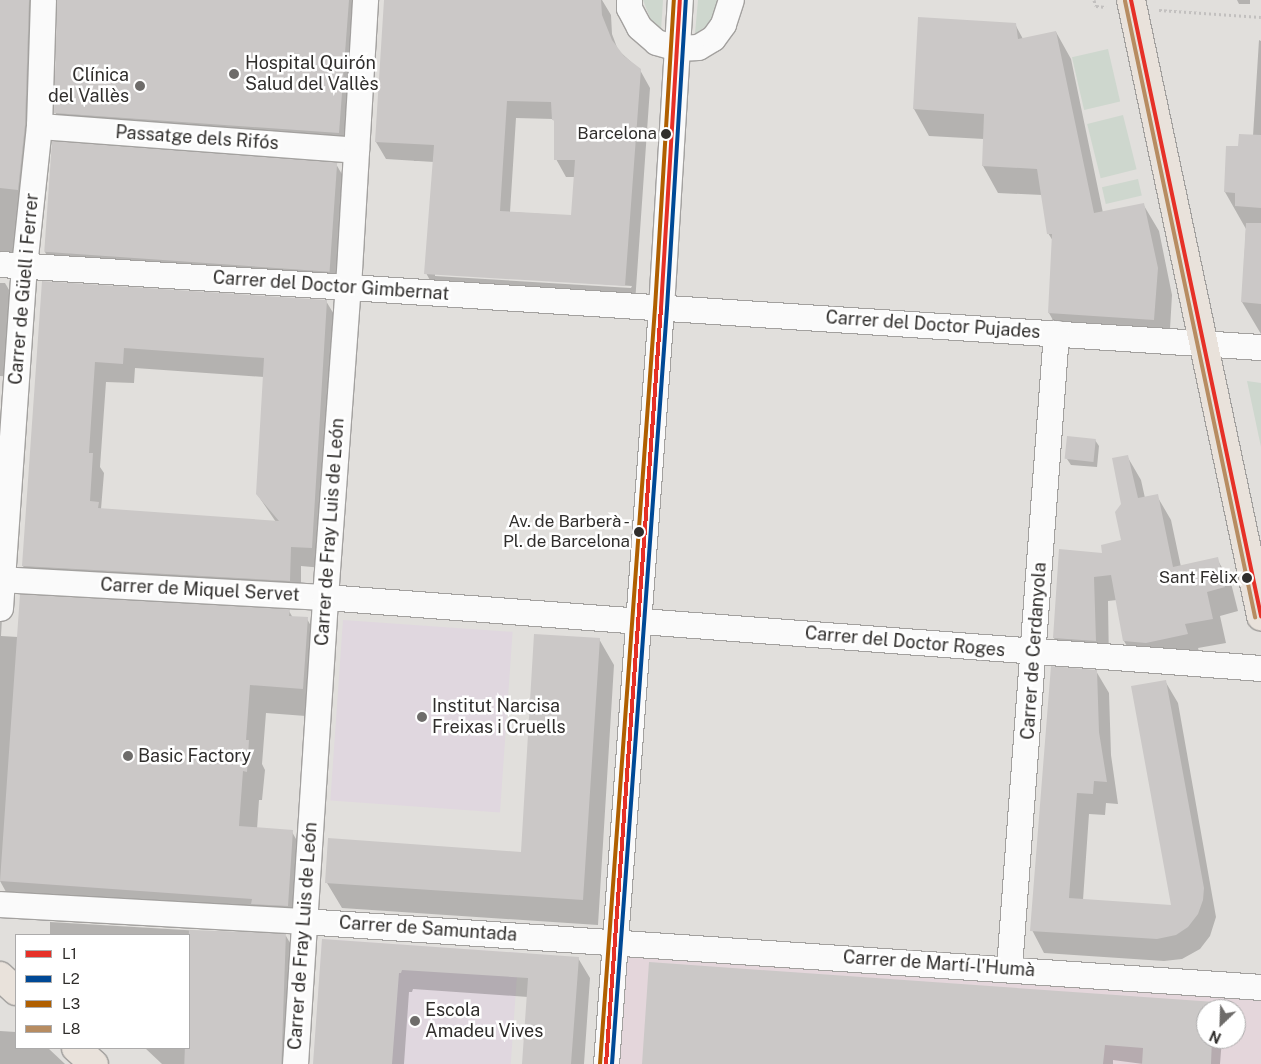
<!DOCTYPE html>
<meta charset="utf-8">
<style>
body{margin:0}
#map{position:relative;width:1261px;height:1064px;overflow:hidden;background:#e1dfdc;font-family:"Public Sans",sans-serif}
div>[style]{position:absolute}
.industrial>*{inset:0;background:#e4d6db}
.education>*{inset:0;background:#e0d7df;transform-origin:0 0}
.green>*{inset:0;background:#ced7ce;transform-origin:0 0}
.shadow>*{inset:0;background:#0003}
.building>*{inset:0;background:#cbc8c7;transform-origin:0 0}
.path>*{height:3px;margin-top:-1.5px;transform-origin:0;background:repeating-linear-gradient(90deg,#c2c0bf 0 2.5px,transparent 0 5px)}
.roads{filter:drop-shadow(1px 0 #a3a19f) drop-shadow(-1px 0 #a3a19f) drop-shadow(0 1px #a3a19f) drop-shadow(0 -1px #a3a19f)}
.minor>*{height:25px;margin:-12.5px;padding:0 12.5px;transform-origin:12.5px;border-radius:12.5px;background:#fafafa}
.major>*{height:28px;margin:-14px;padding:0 14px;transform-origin:14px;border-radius:14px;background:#e9e2db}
.bus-1>*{height:4px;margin:-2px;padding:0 2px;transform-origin:2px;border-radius:2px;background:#e63027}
.bus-2>*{height:4px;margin:-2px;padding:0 2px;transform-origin:2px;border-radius:2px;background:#004996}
.bus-3>*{height:4px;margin:-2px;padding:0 2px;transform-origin:2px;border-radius:2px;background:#b05f00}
.bus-4>*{height:4px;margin:-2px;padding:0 2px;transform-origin:2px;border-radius:2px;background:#b78c61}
.dots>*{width:14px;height:14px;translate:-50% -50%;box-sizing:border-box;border:2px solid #fff;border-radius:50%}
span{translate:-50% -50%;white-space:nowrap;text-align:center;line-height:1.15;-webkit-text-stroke:5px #fff;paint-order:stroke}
.bus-label{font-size:17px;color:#302e2c}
.right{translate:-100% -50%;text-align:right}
.poi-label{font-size:18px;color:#302e2c}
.left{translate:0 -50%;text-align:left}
.street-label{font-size:18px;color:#302e2c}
.legend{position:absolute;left:15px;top:934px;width:175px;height:115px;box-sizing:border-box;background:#fff;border:1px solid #acabab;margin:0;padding:6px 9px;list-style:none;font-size:15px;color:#302e2c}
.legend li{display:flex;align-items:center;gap:10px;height:25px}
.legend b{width:25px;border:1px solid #acabab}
.north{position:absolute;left:1196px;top:999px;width:50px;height:50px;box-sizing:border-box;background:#fff;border:1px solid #acabab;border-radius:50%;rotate:204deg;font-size:14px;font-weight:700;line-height:20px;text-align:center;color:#302e2c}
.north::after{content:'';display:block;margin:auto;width:18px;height:22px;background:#6e6c6a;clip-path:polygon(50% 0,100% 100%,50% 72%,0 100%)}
</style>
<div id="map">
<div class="industrial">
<i style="clip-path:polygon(evenodd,623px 951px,1261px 997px,1261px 1064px,616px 1064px,623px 951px,1206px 1009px,1236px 1009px,1236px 1039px,1206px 1039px,1206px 1009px)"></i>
</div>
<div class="education">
<i style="left:343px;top:620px;width:170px;height:181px;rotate:4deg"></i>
<i style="left:322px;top:939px;width:197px;height:125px;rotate:4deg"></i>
</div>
<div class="green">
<i style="clip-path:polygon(643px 0,663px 0,661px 31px,652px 23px)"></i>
<i style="clip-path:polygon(698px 0,718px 0,712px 18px,705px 27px,695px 34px)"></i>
<i style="left:1108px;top:49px;width:54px;height:37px;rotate:77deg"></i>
<i style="left:1123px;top:115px;width:56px;height:37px;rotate:76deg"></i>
<i style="left:1138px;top:179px;width:17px;height:37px;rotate:77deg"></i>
<i style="clip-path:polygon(1247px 381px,1261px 383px,1261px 447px)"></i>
</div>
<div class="shadow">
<i style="clip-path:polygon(0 0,359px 0,355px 163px,72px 141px,55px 112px,58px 15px,52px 16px,24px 275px,0 273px)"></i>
<i style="clip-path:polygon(evenodd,385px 0,602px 0,611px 15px,612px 34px,618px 50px,640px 70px,650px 88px,635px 303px,436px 291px,426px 273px,434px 162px,386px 159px,376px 142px,385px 0,516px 118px,553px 119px,555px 123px,556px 159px,566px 177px,575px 177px,573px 216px,510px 212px,516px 118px,385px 0,435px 273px,632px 286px,631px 288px,435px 276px,435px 273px)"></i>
<i style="clip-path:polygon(1237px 0,1250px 0,1250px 4px,1239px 4px)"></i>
<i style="clip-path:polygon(919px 18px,1015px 24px,1023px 39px,1056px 32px,1071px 59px,1103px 213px,1143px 204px,1159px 231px,1172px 295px,1169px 346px,1064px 340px,1049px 313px,1053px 241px,1048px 233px,1042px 195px,998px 193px,983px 166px,984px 139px,929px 136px,914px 109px)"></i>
<i style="clip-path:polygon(1259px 40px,1261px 41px,1261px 334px,1242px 302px,1246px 229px,1225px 192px,1239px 148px,1253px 136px)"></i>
<i style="clip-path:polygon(53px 143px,336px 164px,351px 190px,343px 297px,60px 278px,45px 252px)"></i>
<i style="clip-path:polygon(evenodd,43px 282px,326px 301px,338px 321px,323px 568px,301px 566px,301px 600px,34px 585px,23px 566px,43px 282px,135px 368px,264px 377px,257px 494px,276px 522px,101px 509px,104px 473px,100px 467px,106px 382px,134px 383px,135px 368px)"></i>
<i style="clip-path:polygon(0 283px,5px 283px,22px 312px,17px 377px,0 376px)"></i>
<i style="clip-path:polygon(1095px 440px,1099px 446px,1097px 467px,1071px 465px,1067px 459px)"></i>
<i style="clip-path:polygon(1127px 456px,1141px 480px,1145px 498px,1157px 496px,1171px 520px,1181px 567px,1217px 559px,1231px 583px,1238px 611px,1220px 616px,1226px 643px,1198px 648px,1201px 658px,1138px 665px,1124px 641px,1117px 600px,1108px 601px,1109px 665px,1068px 662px,1054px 638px,1104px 554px,1122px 541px,1122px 504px)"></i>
<i style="clip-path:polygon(0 460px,10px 477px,1px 636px,18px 637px,289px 611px,293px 618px,307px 619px,323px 647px,319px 717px,266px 713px,262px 764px,265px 770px,262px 800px,259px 800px,257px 829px,292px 832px,308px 860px,304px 934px,269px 932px,266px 927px,16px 910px,0 881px)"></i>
<i style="clip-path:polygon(599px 639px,614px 665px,598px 925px,342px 908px,327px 883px,522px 853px)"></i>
<i style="clip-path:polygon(1096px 671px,1109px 693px,1111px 755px,1118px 804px,1106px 803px,1105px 815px,1089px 814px,1083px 900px,1173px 906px,1165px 681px,1178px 703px,1216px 917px,1210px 936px,1200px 949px,1182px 959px,1164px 961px,1044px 953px,1032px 930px)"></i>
<i style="clip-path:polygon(50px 922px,286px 936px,297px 955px,290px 1064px,162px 1064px,145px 1048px,189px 1048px,189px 935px,50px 935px)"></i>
<i style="clip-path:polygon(323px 941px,578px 958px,590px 978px,584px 1064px,523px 1064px,528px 997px,413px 989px,412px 992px,409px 992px,404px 1064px,314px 1064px)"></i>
<i style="clip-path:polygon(1214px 1003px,1218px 1009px,1206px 1009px,1206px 1039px,1222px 1039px,1220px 1064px,1143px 1064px,1113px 1060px,1113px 1064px,643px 1064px)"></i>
<i style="clip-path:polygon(0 1031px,16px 1032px,16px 1048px,48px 1048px,65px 1064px,0 1064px)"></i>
</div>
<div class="building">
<i style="clip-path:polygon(0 0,29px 0,25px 125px,18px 190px,0 188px)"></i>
<i style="clip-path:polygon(57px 0,349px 0,339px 133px,54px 113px)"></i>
<i style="clip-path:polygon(evenodd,384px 0,601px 0,602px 15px,612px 40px,624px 56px,641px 69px,625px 286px,424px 274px,434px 145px,375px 142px,384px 0,507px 101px,551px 102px,552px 120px,554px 120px,554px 160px,575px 160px,571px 215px,500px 211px,507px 101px)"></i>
<i style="clip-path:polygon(918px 17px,1016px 23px,1018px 39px,1056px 31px,1094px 213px,1144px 203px,1158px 268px,1154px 320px,1048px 313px,1052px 234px,1047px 234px,1037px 169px,982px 166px,984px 114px,913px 109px)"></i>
<i style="clip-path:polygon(1239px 134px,1261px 135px,1261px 208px,1235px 206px,1235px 193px,1224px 192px,1226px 146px,1238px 146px)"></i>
<i style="left:52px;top:141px;width:286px;height:111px;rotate:4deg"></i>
<i style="clip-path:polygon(1246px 223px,1261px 223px,1261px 304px,1241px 302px)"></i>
<i style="clip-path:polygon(evenodd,42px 281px,327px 300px,312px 548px,291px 547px,290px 581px,22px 566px,42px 281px,124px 348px,264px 358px,256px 494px,279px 521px,98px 508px,99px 502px,90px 501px,93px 453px,89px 453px,95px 362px,123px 364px,124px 348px)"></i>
<i style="left:1067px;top:436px;width:29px;height:23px;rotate:6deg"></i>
<i style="clip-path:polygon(1128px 455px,1138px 498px,1158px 494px,1173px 567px,1218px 557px,1225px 587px,1207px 592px,1213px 619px,1185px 624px,1188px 634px,1146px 643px,1123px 641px,1111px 575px,1094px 577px,1096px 641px,1053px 638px,1059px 549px,1102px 553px,1101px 545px,1121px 540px,1115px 512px,1121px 504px,1112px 458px)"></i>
<i style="clip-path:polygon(20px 594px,290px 609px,289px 616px,308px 617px,303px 689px,250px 685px,246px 740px,249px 740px,247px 772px,243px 771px,239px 826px,293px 830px,288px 906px,251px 904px,252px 899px,0 881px)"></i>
<i style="clip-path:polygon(534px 634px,600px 638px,583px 900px,325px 883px,328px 838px,521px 852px)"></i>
<i style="clip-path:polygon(1051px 666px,1097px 670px,1099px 732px,1107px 782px,1094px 781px,1093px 794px,1077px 793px,1069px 898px,1171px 905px,1131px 686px,1166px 680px,1204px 888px,1203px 900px,1198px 914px,1188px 927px,1176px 935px,1157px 939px,1030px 931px)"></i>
<i style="left:189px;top:930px;width:97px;height:134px;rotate:2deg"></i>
<i style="clip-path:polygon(322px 939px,579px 957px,571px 1064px,522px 1064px,528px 978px,402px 970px,401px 973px,399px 973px,392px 1064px,313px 1064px)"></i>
<i style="clip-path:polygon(649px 962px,1215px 1002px,1214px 1009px,1206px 1009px,1206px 1039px,1212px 1039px,1211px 1064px,1142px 1064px,1143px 1048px,1105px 1045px,1103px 1064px,642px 1064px)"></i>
</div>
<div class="path">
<i style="left:1094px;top:0;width:6px;rotate:72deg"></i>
<i style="left:1096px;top:6px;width:10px;rotate:6deg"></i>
<i style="left:1159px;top:10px;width:102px;rotate:3.9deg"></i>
</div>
<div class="roads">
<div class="minor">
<i style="left:629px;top:0;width:8px;rotate:90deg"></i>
<i style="left:629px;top:8px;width:21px;rotate:62deg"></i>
<i style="left:639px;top:27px;width:23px;rotate:41deg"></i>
<i style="left:656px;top:42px;width:22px;rotate:16deg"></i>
<i style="left:677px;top:48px;width:21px;rotate:-3deg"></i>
<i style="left:698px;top:47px;width:17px;rotate:-31deg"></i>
<i style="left:713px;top:38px;width:17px;rotate:-54deg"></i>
<i style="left:723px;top:24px;width:25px;rotate:-72deg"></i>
<i style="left:39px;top:126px;width:318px;rotate:4.3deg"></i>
<i style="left:0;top:264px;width:1264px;rotate:3.77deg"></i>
<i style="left:0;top:579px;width:325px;rotate:3.2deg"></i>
<i style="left:325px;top:597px;width:939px;rotate:4.34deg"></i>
<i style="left:0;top:608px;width:343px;rotate:-86deg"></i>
<i style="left:24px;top:266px;width:141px;rotate:-83.9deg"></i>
<i style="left:39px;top:126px;width:126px;rotate:-88.2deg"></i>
<i style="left:0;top:904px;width:303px;rotate:3.2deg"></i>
<i style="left:303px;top:921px;width:960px;rotate:3.94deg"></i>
<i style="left:1009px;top:968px;width:637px;rotate:-85.77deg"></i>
<i style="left:295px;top:1064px;width:468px;rotate:-86.3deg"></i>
<i style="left:325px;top:597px;width:311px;rotate:-85.8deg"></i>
<i style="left:348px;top:287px;width:288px;rotate:-86.6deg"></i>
<i style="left:606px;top:1064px;width:758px;rotate:-85.84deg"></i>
<i style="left:661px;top:308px;width:309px;rotate:-86.5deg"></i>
</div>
<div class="major">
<i style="left:1131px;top:0;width:630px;rotate:78.08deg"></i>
<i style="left:0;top:976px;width:22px;rotate:43deg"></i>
<i style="left:76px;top:1048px;width:24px;rotate:42deg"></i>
</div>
</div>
<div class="bus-1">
<i style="left:1131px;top:0;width:630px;rotate:78.08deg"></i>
<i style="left:606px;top:1064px;width:758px;rotate:-85.84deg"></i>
<i style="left:661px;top:308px;width:309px;rotate:-86.5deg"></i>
</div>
<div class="bus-2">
<i style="left:612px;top:1064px;width:758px;rotate:-85.84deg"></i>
<i style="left:667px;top:308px;width:309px;rotate:-86.5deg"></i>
</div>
<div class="bus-3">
<i style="left:600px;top:1064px;width:758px;rotate:-85.84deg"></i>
<i style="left:655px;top:308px;width:309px;rotate:-86.5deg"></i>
</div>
<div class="bus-4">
<i style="left:1125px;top:1px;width:630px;rotate:78.08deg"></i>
</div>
<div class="dots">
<i style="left:234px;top:74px;background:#6e6c6a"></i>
<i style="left:140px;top:86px;background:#6e6c6a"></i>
<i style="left:666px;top:134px;background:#302e2c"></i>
<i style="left:639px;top:532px;background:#302e2c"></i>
<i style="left:1247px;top:578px;background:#302e2c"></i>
<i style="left:422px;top:717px;background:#6e6c6a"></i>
<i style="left:128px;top:756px;background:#6e6c6a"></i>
<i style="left:415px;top:1021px;background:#6e6c6a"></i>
</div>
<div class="bus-label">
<span class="right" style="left:657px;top:134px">Barcelona</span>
<span class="right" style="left:630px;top:532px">Av. de Barberà -<br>Pl. de Barcelona</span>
<span class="right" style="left:1238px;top:578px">Sant Fèlix</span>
</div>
<div class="poi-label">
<span class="left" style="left:245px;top:74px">Hospital Quirón<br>Salud del Vallès</span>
<span class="right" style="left:129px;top:86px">Clínica<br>del Vallès</span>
<span class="left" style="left:432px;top:717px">Institut Narcisa<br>Freixas i Cruells</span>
<span class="left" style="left:138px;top:756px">Basic Factory</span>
<span class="left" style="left:425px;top:1021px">Escola<br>Amadeu Vives</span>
</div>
<div class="street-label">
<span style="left:197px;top:138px;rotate:4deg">Passatge dels Rifós</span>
<span style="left:331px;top:286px;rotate:4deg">Carrer del Doctor Gimbernat</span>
<span style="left:24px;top:289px;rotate:-85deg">Carrer de Güell i Ferrer</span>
<span style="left:933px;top:325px;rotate:4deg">Carrer del Doctor Pujades</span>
<span style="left:330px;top:532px;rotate:-86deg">Carrer de Fray Luis de León</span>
<span style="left:200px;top:590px;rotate:3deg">Carrer de Miquel Servet</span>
<span style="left:905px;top:642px;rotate:5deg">Carrer del Doctor Roges</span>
<span style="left:1034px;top:651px;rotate:-86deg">Carrer de Cerdanyola</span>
<span style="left:428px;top:929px;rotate:4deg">Carrer de Samuntada</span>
<span style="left:303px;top:936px;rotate:-86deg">Carrer de Fray Luis de León</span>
<span style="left:939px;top:964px;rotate:4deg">Carrer de Martí-l'Humà</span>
</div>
<ul class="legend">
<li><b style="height:6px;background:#e63027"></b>L1</li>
<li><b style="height:6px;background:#004996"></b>L2</li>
<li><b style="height:6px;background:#b05f00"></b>L3</li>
<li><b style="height:6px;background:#b78c61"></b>L8</li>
</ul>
<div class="north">N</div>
</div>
